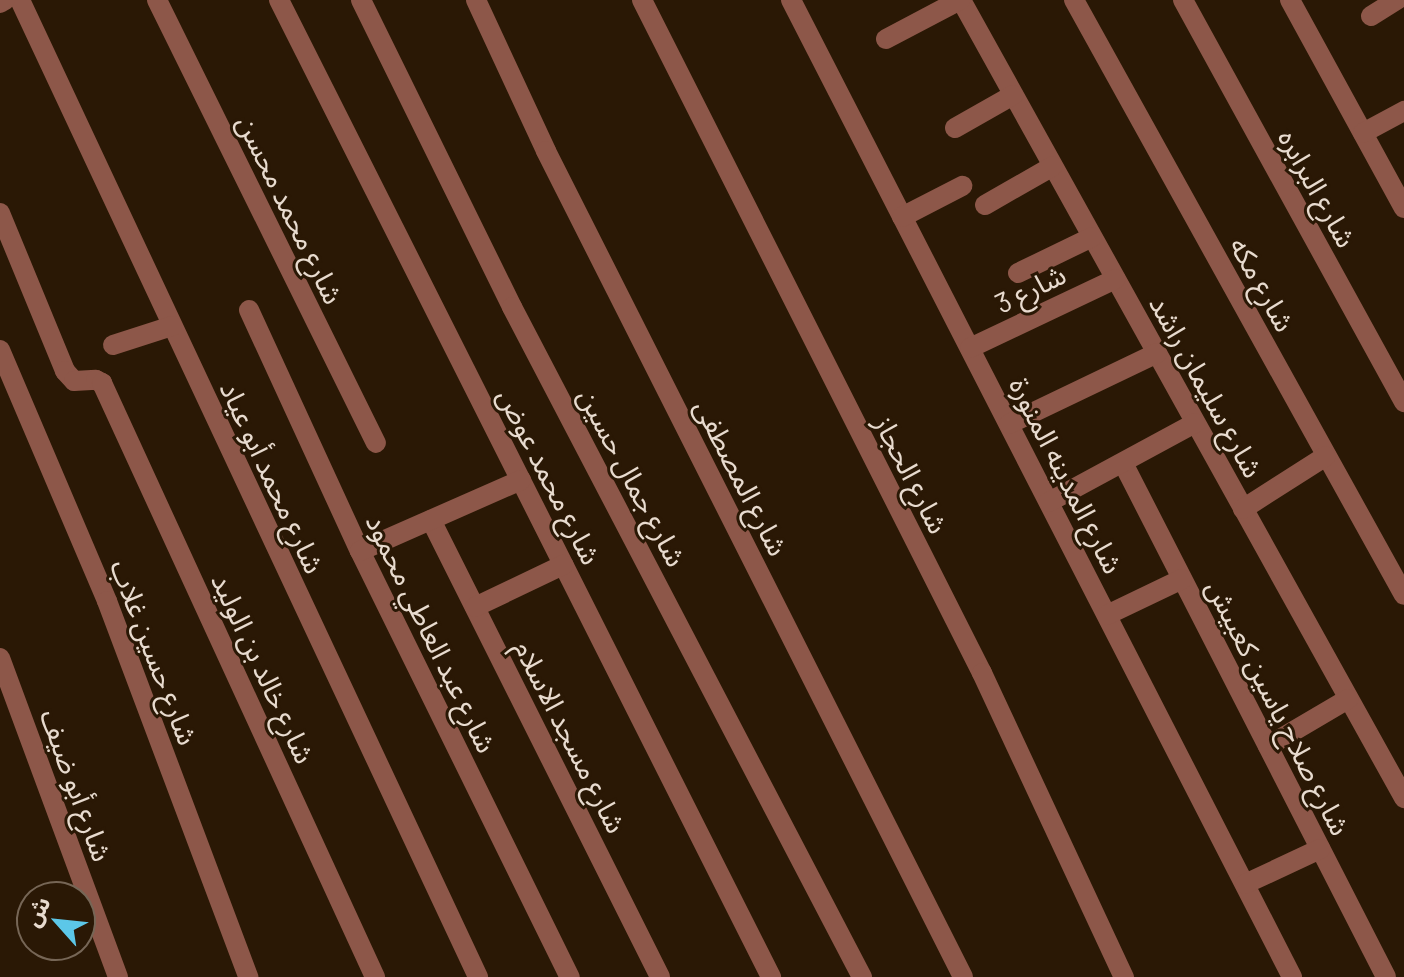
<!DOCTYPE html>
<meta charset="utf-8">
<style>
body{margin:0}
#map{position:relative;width:1404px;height:977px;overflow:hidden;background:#2a1805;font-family:Barlow,"Noto Sans Arabic",sans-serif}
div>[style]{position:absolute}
.minor>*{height:20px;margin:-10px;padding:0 10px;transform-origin:10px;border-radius:10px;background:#8d5749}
span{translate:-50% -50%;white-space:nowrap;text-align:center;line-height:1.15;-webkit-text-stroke:6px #2a1805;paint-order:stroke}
.street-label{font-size:28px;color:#e8dbcf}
.north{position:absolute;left:16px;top:881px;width:80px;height:80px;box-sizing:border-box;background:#2a1805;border:2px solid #766656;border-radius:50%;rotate:297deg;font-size:22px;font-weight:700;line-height:32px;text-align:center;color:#e8dbcf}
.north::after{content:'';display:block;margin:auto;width:28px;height:36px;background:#5cc7e8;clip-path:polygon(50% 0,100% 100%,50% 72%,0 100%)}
</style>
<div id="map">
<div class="minor">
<i style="left:20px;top:0;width:1079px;rotate:64.88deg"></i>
<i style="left:157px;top:0;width:494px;rotate:63.7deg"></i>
<i style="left:279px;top:0;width:1094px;rotate:63.27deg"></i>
<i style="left:361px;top:0;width:342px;rotate:63.8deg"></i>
<i style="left:512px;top:307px;width:756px;rotate:62.42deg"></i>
<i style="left:476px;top:0;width:166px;rotate:65.1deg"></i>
<i style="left:546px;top:151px;width:925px;rotate:63.21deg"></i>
<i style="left:642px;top:0;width:754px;rotate:63.2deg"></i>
<i style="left:982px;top:673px;width:336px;rotate:65deg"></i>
<i style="left:791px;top:0;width:1098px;rotate:62.85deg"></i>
<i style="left:961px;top:0;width:913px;rotate:60.96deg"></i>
<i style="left:1074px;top:0;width:680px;rotate:60.99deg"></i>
<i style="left:1183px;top:0;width:459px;rotate:61.2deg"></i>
<i style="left:1290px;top:0;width:237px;rotate:61.3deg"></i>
<i style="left:0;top:3px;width:6px;rotate:-31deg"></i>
<i style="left:1371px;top:16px;width:31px;rotate:-32deg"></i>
<i style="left:886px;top:39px;width:84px;rotate:-27.8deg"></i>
<i style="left:955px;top:128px;width:67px;rotate:-29.6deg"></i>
<i style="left:1363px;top:133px;width:47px;rotate:-28.2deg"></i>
<i style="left:985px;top:205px;width:78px;rotate:-29.8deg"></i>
<i style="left:0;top:213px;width:171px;rotate:67.6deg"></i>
<i style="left:65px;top:371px;width:13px;rotate:48deg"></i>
<i style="left:74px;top:381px;width:22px;rotate:-3deg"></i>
<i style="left:96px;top:380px;width:7px;rotate:27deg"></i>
<i style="left:102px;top:383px;width:654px;rotate:65.32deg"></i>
<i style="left:902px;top:217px;width:68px;rotate:-27.3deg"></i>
<i style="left:1018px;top:273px;width:82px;rotate:-25.9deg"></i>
<i style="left:249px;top:310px;width:265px;rotate:65.3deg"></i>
<i style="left:360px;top:551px;width:475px;rotate:63.8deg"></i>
<i style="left:113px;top:345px;width:62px;rotate:-17.9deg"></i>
<i style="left:970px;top:348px;width:161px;rotate:-25.4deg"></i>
<i style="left:0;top:350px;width:273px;rotate:66.9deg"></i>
<i style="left:107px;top:601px;width:402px;rotate:69.4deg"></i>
<i style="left:1009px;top:424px;width:164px;rotate:-25.6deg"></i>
<i style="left:1123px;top:463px;width:577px;rotate:62.9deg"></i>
<i style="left:1049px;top:502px;width:166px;rotate:-28.4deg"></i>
<i style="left:1243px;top:509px;width:98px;rotate:-32.6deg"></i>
<i style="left:431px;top:520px;width:511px;rotate:63.38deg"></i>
<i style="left:360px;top:551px;width:176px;rotate:-23.8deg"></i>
<i style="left:475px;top:607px;width:98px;rotate:-25.5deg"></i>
<i style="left:1107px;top:615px;width:83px;rotate:-25.6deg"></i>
<i style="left:0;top:658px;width:340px;rotate:69.7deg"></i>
<i style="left:1268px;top:746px;width:93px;rotate:-30.4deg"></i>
<i style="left:1245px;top:884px;width:83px;rotate:-25deg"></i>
</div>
<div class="street-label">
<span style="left:1318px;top:188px;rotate:61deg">شارع البرابره</span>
<span style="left:291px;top:209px;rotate:64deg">شارع محمد محسن</span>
<span style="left:1263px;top:284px;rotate:61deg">شارع مكه</span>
<span style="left:1030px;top:288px;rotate:-26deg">شارع 3</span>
<span style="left:1207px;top:386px;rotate:61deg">شارع سليمان راشد</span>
<span style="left:912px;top:474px;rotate:63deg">شارع الحجاز</span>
<span style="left:1067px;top:475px;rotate:63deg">شارع المدينه المنورة</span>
<span style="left:550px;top:476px;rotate:63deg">شارع محمد عوض</span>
<span style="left:273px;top:477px;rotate:65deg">شارع محمد أبو عياد</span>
<span style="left:633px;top:477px;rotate:62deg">شارع جمال حسين</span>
<span style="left:742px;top:477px;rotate:63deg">شارع المصطفى</span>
<span style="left:432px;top:633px;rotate:64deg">شارع عبد العاطي محمود</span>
<span style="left:155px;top:652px;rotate:69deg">شارع حسين غلاب</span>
<span style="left:264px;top:668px;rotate:65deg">شارع خالد بن الوليد</span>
<span style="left:1279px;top:707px;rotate:63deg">شارع صلاح ياسين كعبيش</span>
<span style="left:571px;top:736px;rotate:63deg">شارع مسجد الاسلام</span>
<span style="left:77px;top:785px;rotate:70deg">شارع أبو ضيف</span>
</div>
<div class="north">ش</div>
</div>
